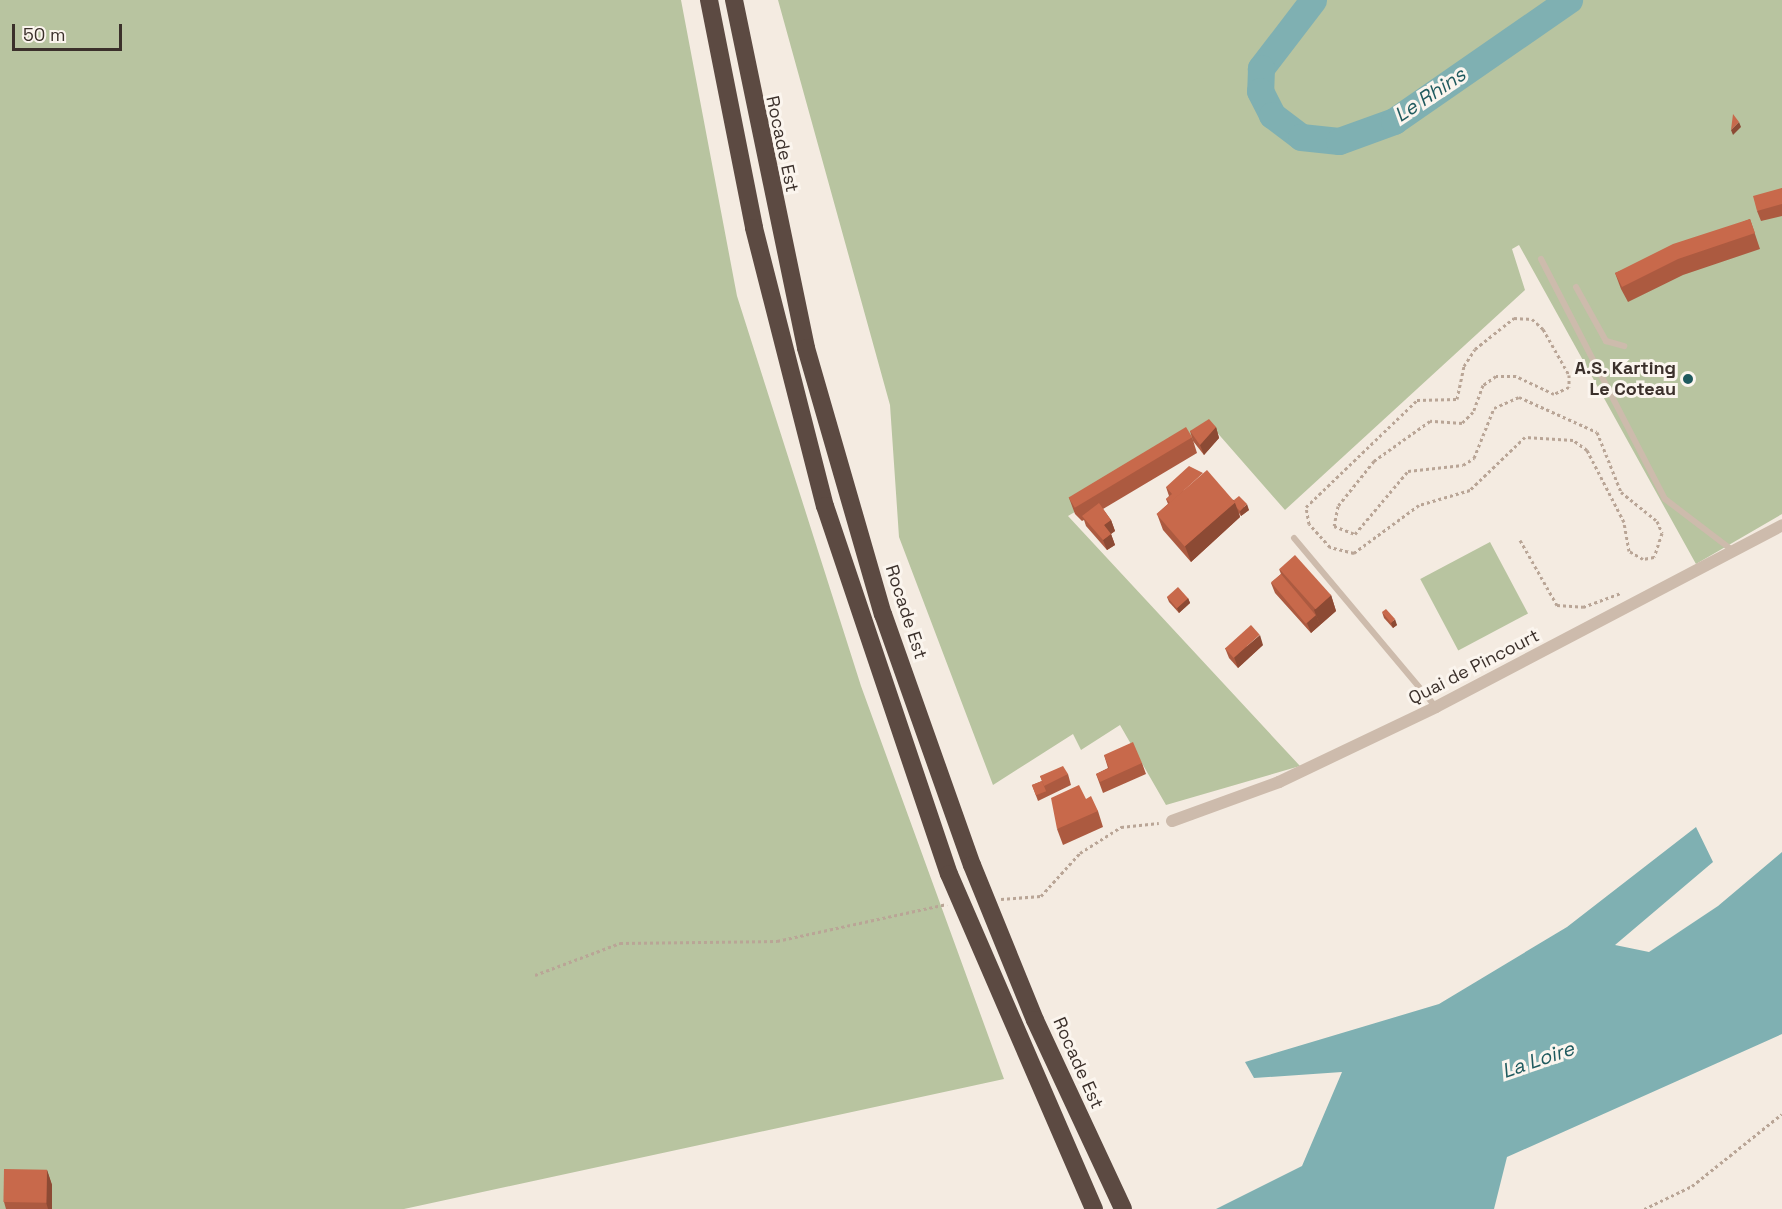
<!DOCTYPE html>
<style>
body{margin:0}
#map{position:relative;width:1782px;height:1209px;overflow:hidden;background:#f4ebe1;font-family:"Space Grotesk",sans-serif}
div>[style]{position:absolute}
.green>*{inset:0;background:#b8c4a0;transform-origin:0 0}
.water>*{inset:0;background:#7fb0b2}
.river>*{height:27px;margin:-13.5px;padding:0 13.5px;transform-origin:13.5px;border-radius:13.5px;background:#7fb0b2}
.path>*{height:3px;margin-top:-1.5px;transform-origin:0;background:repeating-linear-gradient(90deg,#b9a596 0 3px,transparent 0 6px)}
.lane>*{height:6px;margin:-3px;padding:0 3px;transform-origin:3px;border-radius:3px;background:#cdbbac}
.street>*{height:12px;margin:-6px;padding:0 6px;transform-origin:6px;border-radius:6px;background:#cdbbac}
.highway>*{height:18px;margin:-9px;padding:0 9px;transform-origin:9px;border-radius:9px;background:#5c4a42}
.highway-bridge>*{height:18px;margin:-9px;padding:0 9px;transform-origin:9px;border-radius:9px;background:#5c4a42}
.wall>*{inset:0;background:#ac5a40}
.shaded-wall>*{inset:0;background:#8c4a34}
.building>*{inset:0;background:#c8694b;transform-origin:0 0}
.dots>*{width:16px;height:16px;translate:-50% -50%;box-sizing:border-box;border:3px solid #fbf5ee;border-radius:50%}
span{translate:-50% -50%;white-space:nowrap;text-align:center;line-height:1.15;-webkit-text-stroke:6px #fbf5ee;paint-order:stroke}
.street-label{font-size:18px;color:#3b302b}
.poi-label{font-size:18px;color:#3b302b;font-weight:700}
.right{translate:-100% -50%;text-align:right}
.water-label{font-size:20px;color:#1f5a5e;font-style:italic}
.scale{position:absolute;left:12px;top:24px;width:110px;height:27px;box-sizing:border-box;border:3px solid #3b302b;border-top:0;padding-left:8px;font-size:18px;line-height:21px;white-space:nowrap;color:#3b302b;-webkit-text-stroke:4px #fbf5ee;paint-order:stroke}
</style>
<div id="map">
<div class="green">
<i style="clip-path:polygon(0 0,681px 0,737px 296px,861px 686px,1004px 1079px,404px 1209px,0 1209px)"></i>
<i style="clip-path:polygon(778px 0,1782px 0,1782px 514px,1696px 564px,1519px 245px,1512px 249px,1525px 290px,1285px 510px,1214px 429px,1068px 516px,1300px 766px,1166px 805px,1120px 725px,1081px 750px,1073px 734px,993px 785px,899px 537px,890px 405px)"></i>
<i style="left:1490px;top:542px;width:81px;height:79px;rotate:62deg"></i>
</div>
<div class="water">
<i style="clip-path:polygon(1696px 827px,1713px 862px,1615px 945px,1649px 952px,1718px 906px,1782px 852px,1782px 1034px,1507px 1157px,1494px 1209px,1216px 1209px,1302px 1166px,1342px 1072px,1254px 1078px,1245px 1062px,1439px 1004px,1567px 927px)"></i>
</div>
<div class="river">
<i style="left:1313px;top:0;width:86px;rotate:127.4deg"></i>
<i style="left:1261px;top:68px;width:23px;rotate:92deg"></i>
<i style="left:1260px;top:91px;width:27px;rotate:63deg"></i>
<i style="left:1272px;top:115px;width:36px;rotate:37deg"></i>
<i style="left:1301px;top:137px;width:38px;rotate:6deg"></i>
<i style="left:1339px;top:141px;width:59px;rotate:-20deg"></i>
<i style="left:1394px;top:121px;width:213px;rotate:-34.7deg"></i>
</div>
<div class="path">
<i style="left:1514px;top:318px;width:18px;rotate:3deg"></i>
<i style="left:1532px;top:319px;width:15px;rotate:42deg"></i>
<i style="left:1543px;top:329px;width:53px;rotate:60.5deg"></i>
<i style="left:1569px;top:375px;width:12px;rotate:90deg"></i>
<i style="left:1569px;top:387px;width:17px;rotate:155deg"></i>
<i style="left:1554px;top:394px;width:42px;rotate:-154.7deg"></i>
<i style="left:1516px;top:376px;width:20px;rotate:180deg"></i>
<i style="left:1496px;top:376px;width:16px;rotate:145deg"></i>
<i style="left:1483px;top:385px;width:29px;rotate:110deg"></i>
<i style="left:1473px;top:412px;width:16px;rotate:135deg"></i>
<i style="left:1462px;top:423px;width:32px;rotate:-176deg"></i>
<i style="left:1430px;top:421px;width:69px;rotate:144.5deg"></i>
<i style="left:1374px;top:461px;width:58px;rotate:128.7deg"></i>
<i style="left:1338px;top:506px;width:20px;rotate:101deg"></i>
<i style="left:1334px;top:526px;width:22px;rotate:21deg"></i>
<i style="left:1355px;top:534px;width:82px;rotate:-49.9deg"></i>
<i style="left:1408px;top:471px;width:55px;rotate:-6.2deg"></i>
<i style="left:1463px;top:465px;width:13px;rotate:-32deg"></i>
<i style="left:1474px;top:458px;width:54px;rotate:-68.2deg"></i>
<i style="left:1494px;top:408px;width:27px;rotate:-24deg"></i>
<i style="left:1519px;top:397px;width:85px;rotate:24.2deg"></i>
<i style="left:1597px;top:432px;width:65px;rotate:68.2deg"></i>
<i style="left:1621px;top:492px;width:46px;rotate:38.9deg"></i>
<i style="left:1657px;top:521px;width:13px;rotate:67deg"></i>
<i style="left:1662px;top:533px;width:25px;rotate:108deg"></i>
<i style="left:1654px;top:557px;width:11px;rotate:170deg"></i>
<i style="left:1643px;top:559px;width:16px;rotate:-150deg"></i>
<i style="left:1629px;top:551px;width:29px;rotate:-100deg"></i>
<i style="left:1624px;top:522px;width:81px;rotate:-117.2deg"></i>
<i style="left:1587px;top:450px;width:17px;rotate:-144deg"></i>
<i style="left:1573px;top:440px;width:48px;rotate:-176.4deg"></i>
<i style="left:1525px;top:437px;width:76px;rotate:136.1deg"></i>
<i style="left:1470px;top:490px;width:53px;rotate:163.6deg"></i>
<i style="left:1419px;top:505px;width:81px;rotate:143.6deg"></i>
<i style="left:1354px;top:553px;width:25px;rotate:-166deg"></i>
<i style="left:1330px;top:547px;width:31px;rotate:-132deg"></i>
<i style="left:1309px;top:524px;width:17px;rotate:-100deg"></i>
<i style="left:1306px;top:507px;width:154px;rotate:-43.9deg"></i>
<i style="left:1417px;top:400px;width:40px;rotate:-1.4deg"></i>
<i style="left:1457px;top:399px;width:34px;rotate:-78deg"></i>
<i style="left:1464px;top:366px;width:20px;rotate:-57deg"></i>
<i style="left:1475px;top:349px;width:50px;rotate:-38.5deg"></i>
<i style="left:1520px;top:540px;width:75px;rotate:60.4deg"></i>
<i style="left:1557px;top:605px;width:26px;rotate:4deg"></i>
<i style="left:1583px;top:607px;width:40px;rotate:-20.2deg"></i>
<i style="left:1001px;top:899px;width:40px;rotate:-4.3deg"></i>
<i style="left:1041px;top:896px;width:58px;rotate:-47.8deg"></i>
<i style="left:1080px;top:853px;width:49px;rotate:-32.4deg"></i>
<i style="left:1121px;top:827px;width:38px;rotate:-6deg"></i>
<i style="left:535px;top:975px;width:91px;rotate:-20.6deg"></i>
<i style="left:620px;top:943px;width:157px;rotate:-0.7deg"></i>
<i style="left:777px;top:941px;width:174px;rotate:-12.3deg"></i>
<i style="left:1644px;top:1209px;width:53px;rotate:-25.6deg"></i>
<i style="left:1692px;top:1186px;width:115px;rotate:-38.7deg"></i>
</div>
<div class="lane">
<i style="left:1541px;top:259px;width:270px;rotate:62.7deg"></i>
<i style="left:1665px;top:499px;width:84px;rotate:37.3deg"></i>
<i style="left:1576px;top:287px;width:62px;rotate:60.9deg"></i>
<i style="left:1606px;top:341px;width:19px;rotate:16deg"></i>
<i style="left:1294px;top:538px;width:221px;rotate:50deg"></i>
</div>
<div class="street">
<i style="left:1172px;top:821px;width:114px;rotate:-20deg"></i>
<i style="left:1279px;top:782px;width:174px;rotate:-25.5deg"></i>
<i style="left:1436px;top:707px;width:391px;rotate:-27.7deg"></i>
</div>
<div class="highway">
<i style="left:709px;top:0;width:232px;rotate:78.8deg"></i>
<i style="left:754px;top:228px;width:287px;rotate:75.7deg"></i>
<i style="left:825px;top:506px;width:388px;rotate:71.4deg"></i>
<i style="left:734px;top:0;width:355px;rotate:78.3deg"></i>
<i style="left:806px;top:348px;width:277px;rotate:73.9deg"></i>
<i style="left:883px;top:614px;width:266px;rotate:70.5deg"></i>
</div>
<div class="highway-bridge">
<i style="left:972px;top:865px;width:167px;rotate:67.9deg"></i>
<i style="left:1035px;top:1020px;width:208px;rotate:65deg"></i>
<i style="left:949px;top:874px;width:365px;rotate:66.6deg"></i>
</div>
<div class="wall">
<i style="clip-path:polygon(1782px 188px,1782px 216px,1761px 221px,1757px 211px)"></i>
<i style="clip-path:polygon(1750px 219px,1760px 249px,1683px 275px,1628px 302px,1621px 289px,1615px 273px)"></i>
<i style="clip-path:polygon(1216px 427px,1219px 438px,1204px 455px,1193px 441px,1190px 431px)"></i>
<i style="clip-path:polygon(1192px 437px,1197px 453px,1103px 509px,1111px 520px,1115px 531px,1111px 534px,1115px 545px,1107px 550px,1086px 526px,1084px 520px,1082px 521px,1075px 514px,1069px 498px)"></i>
<i style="clip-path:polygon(1166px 487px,1234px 500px,1249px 510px,1241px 516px,1239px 513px,1240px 517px,1191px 562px,1163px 530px,1157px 514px,1168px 504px,1166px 499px,1169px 496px)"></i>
<i style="clip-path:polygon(1279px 569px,1331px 595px,1336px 611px,1311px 633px,1275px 593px,1271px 583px,1281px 574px)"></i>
<i style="clip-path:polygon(1167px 597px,1188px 598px,1190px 603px,1179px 613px,1169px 602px)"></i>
<i style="clip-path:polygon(1382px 612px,1397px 625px,1393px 628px,1384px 618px)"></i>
<i style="clip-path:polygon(1263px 645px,1238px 668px,1229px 658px,1225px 648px)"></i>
<i style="clip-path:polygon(1104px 755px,1142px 763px,1146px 774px,1103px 793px,1096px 774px,1108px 768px)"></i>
<i style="clip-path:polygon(1068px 774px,1071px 785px,1038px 801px,1032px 785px,1042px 781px,1040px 776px)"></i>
<i style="clip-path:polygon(1086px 799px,1098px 811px,1103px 827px,1063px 845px,1057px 829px)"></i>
<i style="clip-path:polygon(47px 1170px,52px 1185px,52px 1209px,6px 1209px,4px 1202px)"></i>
</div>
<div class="shaded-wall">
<i style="clip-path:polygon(1739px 122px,1741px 127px,1733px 135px,1731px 130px)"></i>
<i style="clip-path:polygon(1216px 427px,1219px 438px,1204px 455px,1200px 445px)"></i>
<i style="clip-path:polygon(1235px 502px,1240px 517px,1191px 562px,1185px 546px)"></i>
<i style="clip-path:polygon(1247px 504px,1249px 510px,1241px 516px,1240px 511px)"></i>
<i style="clip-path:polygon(1111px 520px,1115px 531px,1108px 536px,1104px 525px)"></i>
<i style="clip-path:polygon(1111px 534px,1115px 545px,1107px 550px,1103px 540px)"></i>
<i style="clip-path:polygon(1331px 595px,1336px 611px,1320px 625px,1314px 610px)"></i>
<i style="clip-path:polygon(1188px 598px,1190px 603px,1179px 613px,1177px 608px)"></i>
<i style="clip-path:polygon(1316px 615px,1320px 625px,1311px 633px,1307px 623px)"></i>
<i style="clip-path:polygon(1395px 619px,1397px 625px,1393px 628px,1391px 623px)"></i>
<i style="clip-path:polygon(1260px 635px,1263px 645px,1238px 668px,1234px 657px)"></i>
<i style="clip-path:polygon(47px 1170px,52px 1185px,52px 1209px,48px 1209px,46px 1202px)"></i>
</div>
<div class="building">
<i style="clip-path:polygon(1733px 114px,1739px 122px,1731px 130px)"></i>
<i style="clip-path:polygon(1782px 188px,1782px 204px,1757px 211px,1753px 196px)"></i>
<i style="clip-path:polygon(1750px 219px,1755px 233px,1678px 259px,1622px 287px,1615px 273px,1673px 244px)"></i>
<i style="clip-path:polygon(1209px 419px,1216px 427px,1200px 445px,1190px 431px)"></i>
<i style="left:1186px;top:427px;width:12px;height:137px;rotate:59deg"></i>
<i style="clip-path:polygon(1189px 466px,1203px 473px,1170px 503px,1166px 499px,1172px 494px,1166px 487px)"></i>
<i style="left:1207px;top:470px;width:43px;height:67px;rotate:49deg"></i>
<i style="clip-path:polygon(1239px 496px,1247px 504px,1240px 511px,1237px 508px,1234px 500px)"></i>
<i style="clip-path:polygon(1099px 503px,1111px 520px,1104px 525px,1111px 534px,1103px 540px,1082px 516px)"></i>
<i style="left:1295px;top:555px;width:54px;height:21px;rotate:48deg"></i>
<i style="left:1281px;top:574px;width:54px;height:13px;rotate:50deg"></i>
<i style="left:1178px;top:587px;width:15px;height:15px;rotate:48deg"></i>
<i style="clip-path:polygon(1386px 609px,1395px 619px,1391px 623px,1382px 612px)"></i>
<i style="left:1251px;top:625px;width:13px;height:35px;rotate:48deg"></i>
<i style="clip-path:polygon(1133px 742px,1142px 763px,1100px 782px,1096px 774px,1109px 768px,1104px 755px)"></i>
<i style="clip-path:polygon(1063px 766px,1068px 774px,1044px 786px,1040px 776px)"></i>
<i style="left:1042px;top:781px;width:11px;height:11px;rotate:68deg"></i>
<i style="clip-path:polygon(1079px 785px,1086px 799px,1091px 796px,1098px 811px,1057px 829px,1051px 798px)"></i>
<i style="left:4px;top:1169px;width:43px;height:33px;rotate:1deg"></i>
</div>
<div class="dots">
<i style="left:1688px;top:379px;background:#1f5a5e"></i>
</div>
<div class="street-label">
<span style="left:782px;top:144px;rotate:78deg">Rocade Est</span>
<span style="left:906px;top:612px;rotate:72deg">Rocade Est</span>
<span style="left:1474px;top:667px;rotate:-27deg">Quai de Pincourt</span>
<span style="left:1078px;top:1063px;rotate:66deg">Rocade Est</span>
</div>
<div class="poi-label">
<span class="right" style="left:1676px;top:379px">A.S. Karting<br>Le Coteau</span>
</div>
<div class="water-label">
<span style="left:1430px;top:95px;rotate:-34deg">Le Rhins</span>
<span style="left:1538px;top:1060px;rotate:-19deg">La Loire</span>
</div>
<div class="scale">50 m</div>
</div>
